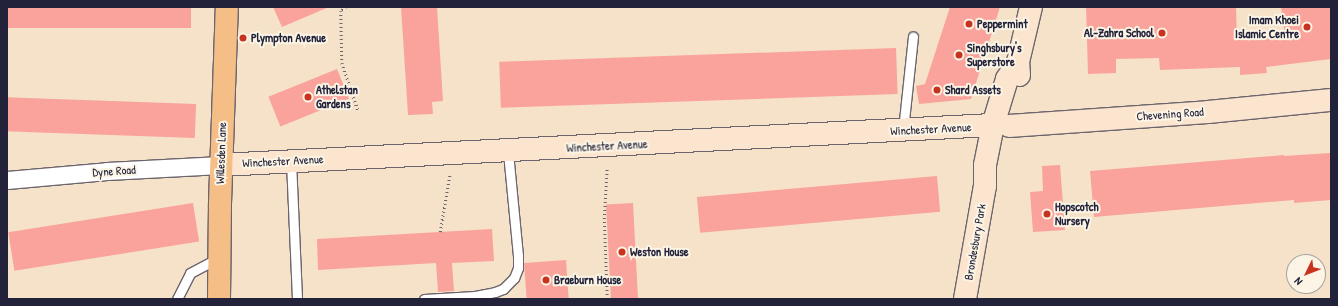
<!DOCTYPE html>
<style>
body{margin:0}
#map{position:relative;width:1338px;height:306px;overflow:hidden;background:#f6e2c9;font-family:"Patrick Hand",sans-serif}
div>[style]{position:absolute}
.building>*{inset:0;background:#f9a39c;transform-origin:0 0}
.path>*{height:2.5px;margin-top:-1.25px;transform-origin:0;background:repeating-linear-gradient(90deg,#6c656d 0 1px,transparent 0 4px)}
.roads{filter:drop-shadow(1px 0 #6c656d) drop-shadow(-1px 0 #6c656d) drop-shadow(0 1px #6c656d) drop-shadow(0 -1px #6c656d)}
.lane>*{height:9px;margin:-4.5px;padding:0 4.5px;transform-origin:4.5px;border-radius:4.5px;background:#fff}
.street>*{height:17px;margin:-8.5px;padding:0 8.5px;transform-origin:8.5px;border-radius:8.5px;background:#fff}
.secondary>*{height:22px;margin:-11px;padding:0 11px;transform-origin:11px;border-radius:11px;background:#fbe5cf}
.primary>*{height:22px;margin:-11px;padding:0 11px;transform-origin:11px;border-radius:11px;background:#f6be87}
.dots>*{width:11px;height:11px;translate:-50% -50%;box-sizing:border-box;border:2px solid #fcf5e5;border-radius:50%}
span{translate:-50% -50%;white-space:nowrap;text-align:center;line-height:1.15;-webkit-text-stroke:4px #fcf5e5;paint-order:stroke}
.poi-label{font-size:12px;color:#22223b;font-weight:700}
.right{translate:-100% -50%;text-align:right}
.left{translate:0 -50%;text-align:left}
.street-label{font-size:12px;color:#22223b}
.frame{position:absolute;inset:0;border:8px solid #22223b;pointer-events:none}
.north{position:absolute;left:1286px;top:254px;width:40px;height:40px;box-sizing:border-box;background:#fcf5e5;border:1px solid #a5a1a1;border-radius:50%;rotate:227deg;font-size:11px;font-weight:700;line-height:16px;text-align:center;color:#22223b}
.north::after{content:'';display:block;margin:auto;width:14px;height:18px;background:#c8321e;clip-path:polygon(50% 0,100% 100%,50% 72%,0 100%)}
</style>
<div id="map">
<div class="building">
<i style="left:7px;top:7px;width:184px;height:21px"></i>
<i style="clip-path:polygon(273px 7px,329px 7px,282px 27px)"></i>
<i style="clip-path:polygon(401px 7px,437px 7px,443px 101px,432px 102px,433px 114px,408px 115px)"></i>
<i style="clip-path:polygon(950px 7px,1000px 7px,971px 99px,919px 104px,916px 86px,925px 84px)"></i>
<i style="clip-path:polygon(1086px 7px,1236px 7px,1237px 39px,1285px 36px,1281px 7px,1331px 7px,1331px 59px,1266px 67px,1267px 73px,1240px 75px,1240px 67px,1160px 70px,1159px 58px,1116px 59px,1116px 73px,1088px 74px)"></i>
<i style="left:896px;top:48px;width:46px;height:397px;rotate:88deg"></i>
<i style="left:337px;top:69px;width:32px;height:74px;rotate:68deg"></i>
<i style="left:196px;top:104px;width:34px;height:190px;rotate:92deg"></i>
<i style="clip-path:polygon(1330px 153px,1331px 200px,1294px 203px,1294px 200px,1094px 217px,1090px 171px,1284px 155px,1284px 156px)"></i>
<i style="clip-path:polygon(1060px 165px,1065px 230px,1033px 232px,1030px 192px,1043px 191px,1042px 166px)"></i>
<i style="left:937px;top:176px;width:36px;height:241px;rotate:85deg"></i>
<i style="left:193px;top:203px;width:39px;height:187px;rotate:81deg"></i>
<i style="left:633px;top:203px;width:96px;height:27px;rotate:87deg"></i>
<i style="clip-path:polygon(492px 229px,494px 261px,452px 263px,454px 291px,438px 292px,436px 263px,318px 270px,317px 239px)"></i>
<i style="left:566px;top:260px;width:39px;height:42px;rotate:86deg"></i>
</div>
<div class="path">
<i style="left:346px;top:7px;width:6px;rotate:141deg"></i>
<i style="left:341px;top:11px;width:52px;rotate:88.9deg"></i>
<i style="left:342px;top:63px;width:50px;rotate:71.2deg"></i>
<i style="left:440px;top:232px;width:60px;rotate:-80.4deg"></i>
<i style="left:607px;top:299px;width:80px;rotate:-92.1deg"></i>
<i style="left:604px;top:219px;width:52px;rotate:-86.7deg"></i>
</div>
<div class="roads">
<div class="lane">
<i style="left:903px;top:130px;width:94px;rotate:-83.9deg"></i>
<i style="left:291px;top:161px;width:138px;rotate:87.5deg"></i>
<i style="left:177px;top:299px;width:29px;rotate:-63deg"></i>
<i style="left:190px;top:273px;width:32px;rotate:-28deg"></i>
<i style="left:424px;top:299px;width:51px;rotate:-3.4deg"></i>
<i style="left:475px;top:296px;width:20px;rotate:-11deg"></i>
<i style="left:495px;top:292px;width:9px;rotate:-21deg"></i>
<i style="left:503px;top:289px;width:16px;rotate:-45deg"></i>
<i style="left:514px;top:278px;width:11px;rotate:-68deg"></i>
<i style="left:518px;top:268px;width:12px;rotate:-90deg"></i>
<i style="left:518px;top:256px;width:104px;rotate:-95.5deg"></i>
</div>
<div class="street">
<i style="left:7px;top:180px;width:100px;rotate:-5.1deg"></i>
<i style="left:107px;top:171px;width:114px;rotate:-3deg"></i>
</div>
<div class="secondary">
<i style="left:1019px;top:75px;width:13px;rotate:-94deg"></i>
<i style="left:1018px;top:62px;width:57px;rotate:-76.7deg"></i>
<i style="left:1009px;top:126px;width:199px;rotate:-4deg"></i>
<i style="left:1208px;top:112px;width:124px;rotate:-5.6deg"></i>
<i style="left:221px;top:165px;width:773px;rotate:-2.97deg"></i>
<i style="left:965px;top:299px;width:115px;rotate:-80deg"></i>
<i style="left:985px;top:186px;width:21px;rotate:-90deg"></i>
<i style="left:985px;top:165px;width:41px;rotate:-78.7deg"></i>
<i style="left:993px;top:125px;width:48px;rotate:-73.1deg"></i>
<i style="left:1007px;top:79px;width:20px;rotate:-57deg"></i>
</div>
<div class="primary">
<i style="left:219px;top:299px;width:96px;rotate:-89.4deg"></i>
<i style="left:220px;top:203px;width:196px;rotate:-88deg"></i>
</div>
</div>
<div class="dots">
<i style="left:969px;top:24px;background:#c8321e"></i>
<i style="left:1307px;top:27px;background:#c8321e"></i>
<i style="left:1162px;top:33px;background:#c8321e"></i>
<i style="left:243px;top:38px;background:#c8321e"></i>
<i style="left:959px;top:55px;background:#c8321e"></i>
<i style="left:937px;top:90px;background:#c8321e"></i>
<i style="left:308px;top:97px;background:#c8321e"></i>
<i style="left:1047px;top:214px;background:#c8321e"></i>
<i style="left:622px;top:252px;background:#c8321e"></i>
<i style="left:546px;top:280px;background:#c8321e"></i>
</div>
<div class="poi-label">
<span class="right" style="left:1299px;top:27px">Imam Khoei<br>Islamic Centre</span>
<span class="left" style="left:977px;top:24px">Peppermint</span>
<span class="right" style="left:1154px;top:33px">Al-Zahra School</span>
<span class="left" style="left:251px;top:38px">Plympton Avenue</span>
<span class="left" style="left:967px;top:55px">Singhsbury's<br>Superstore</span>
<span class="left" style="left:316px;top:97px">Athelstan<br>Gardens</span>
<span class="left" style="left:945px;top:90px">Shard Assets</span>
<span class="left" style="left:1055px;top:214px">Hopscotch<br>Nursery</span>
<span class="left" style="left:630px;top:252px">Weston House</span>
<span class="left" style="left:554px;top:280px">Braeburn House</span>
</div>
<div class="street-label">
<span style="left:1170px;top:114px;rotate:-4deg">Chevening Road</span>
<span style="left:931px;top:129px;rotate:-3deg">Winchester Avenue</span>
<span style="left:607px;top:146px;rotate:-3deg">Winchester Avenue</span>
<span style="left:221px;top:153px;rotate:-88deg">Willesden Lane</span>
<span style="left:283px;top:161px;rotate:-3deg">Winchester Avenue</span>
<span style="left:114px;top:171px;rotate:-4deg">Dyne Road</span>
<span style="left:975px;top:242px;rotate:-80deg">Brondesbury Park</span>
</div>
<div class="frame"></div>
<div class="north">N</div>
</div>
